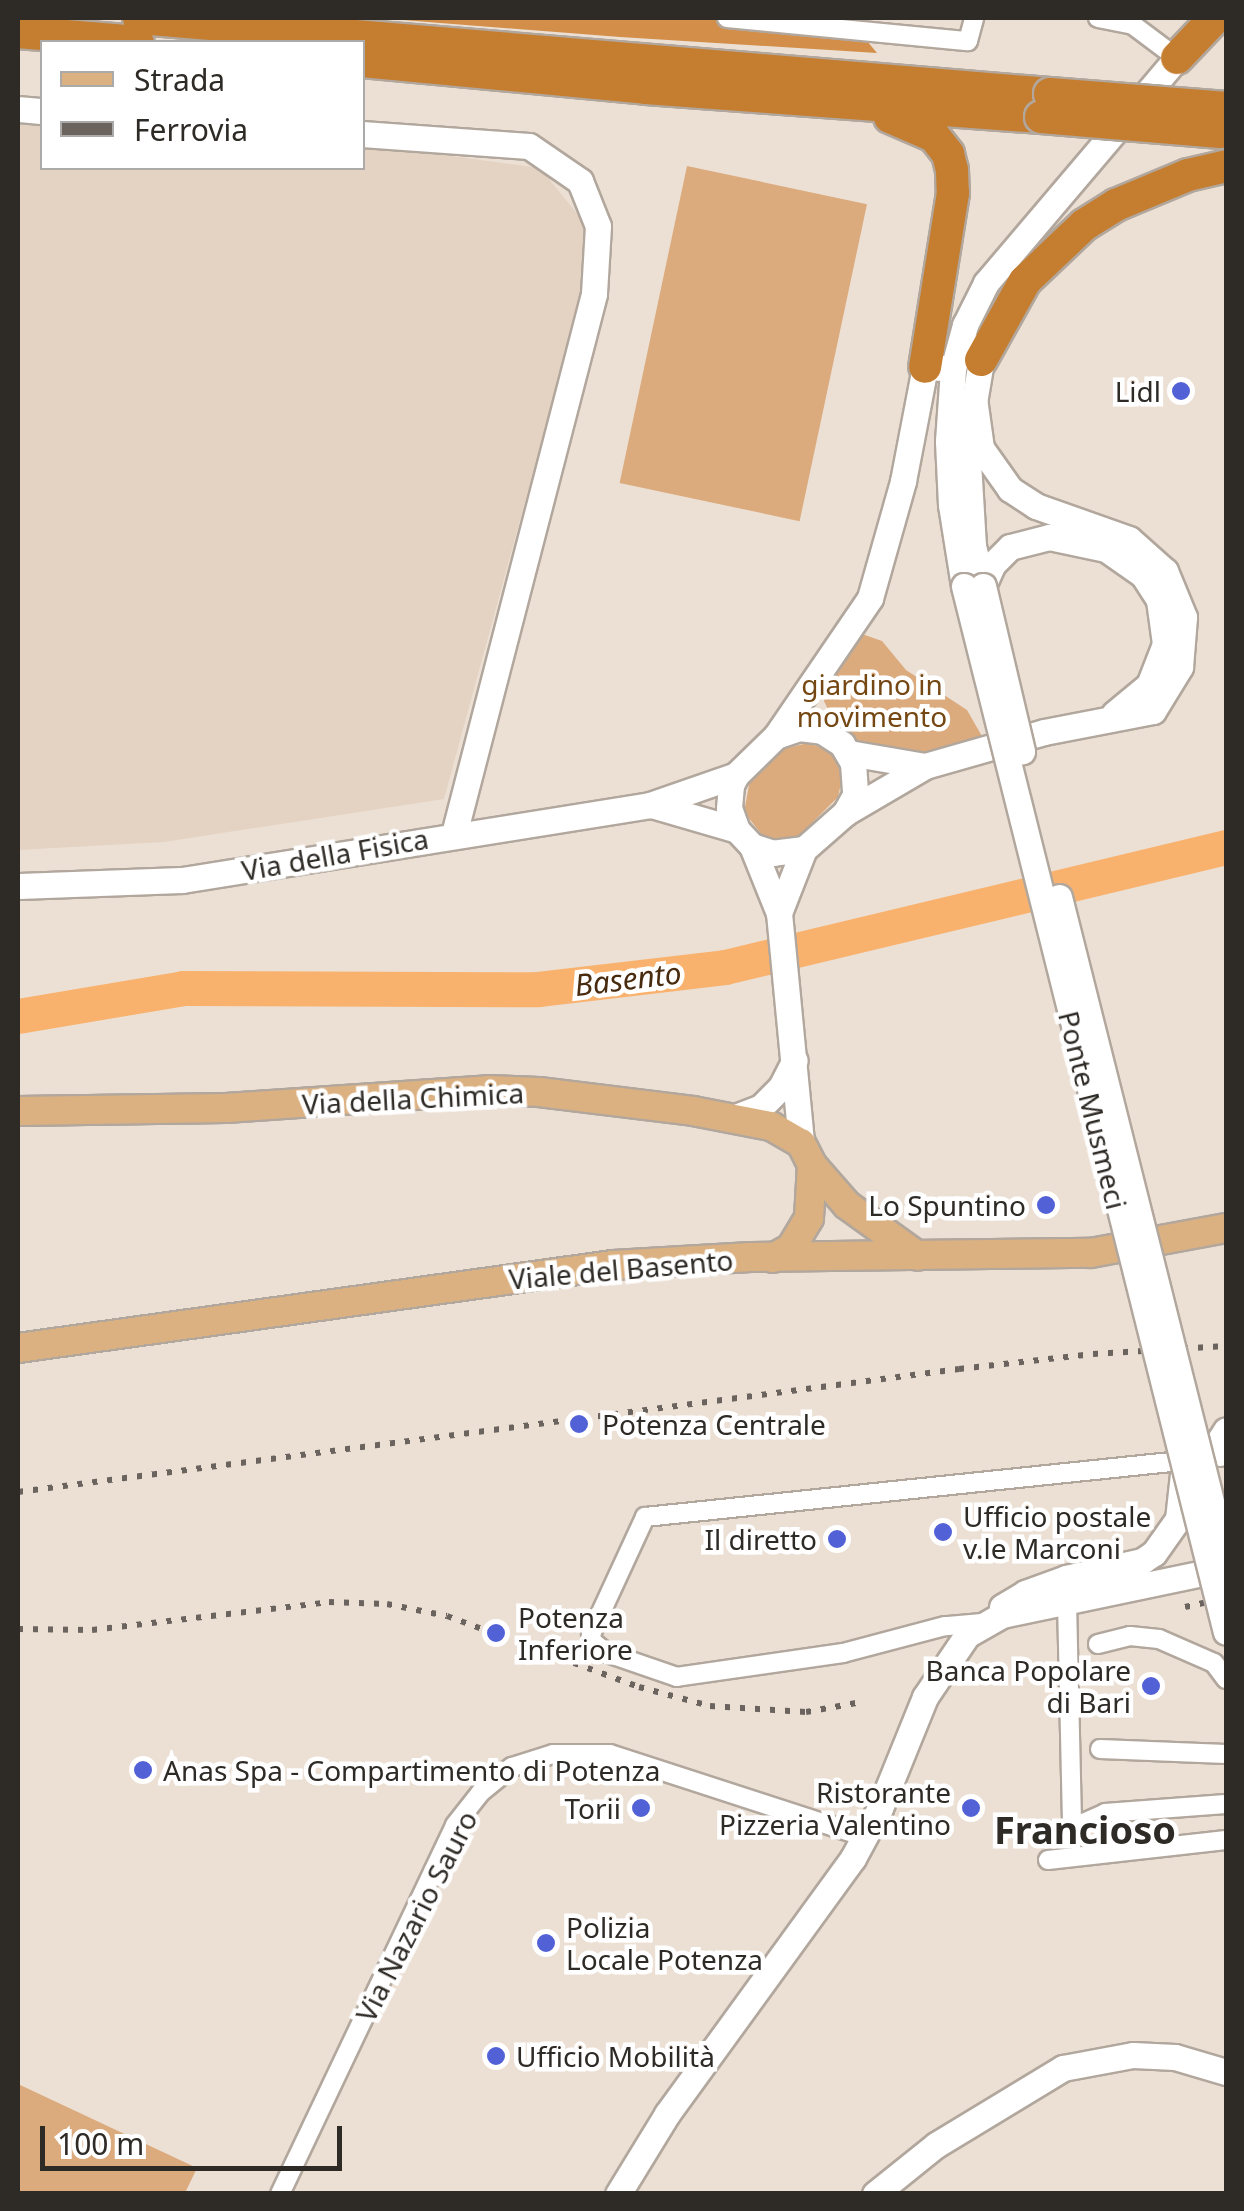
<!DOCTYPE html>
<meta charset="utf-8">
<style>
body{margin:0}
#map{position:relative;width:1244px;height:2211px;overflow:hidden;background:#ece0d5;font-family:"Noto Sans",sans-serif}
div>[style]{position:absolute}
.built>*{inset:0;background:#e4d3c3}
.green>*{inset:0;background:#dbaa7d;transform-origin:0 0}
.forest>*{inset:0;background:#d38f4a}
.river>*{height:35px;margin:-17.5px;padding:0 17.5px;transform-origin:17.5px;border-radius:17.5px;background:#f9b26e}
.roads{filter:drop-shadow(2px 0 #b2a79d) drop-shadow(-2px 0 #b2a79d) drop-shadow(0 2px #b2a79d) drop-shadow(0 -2px #b2a79d)}
.street>*{height:18px;margin:-9px;padding:0 9px;transform-origin:9px;border-radius:9px;background:#fff}
.secondary>*{height:25px;margin:-12.5px;padding:0 12.5px;transform-origin:12.5px;border-radius:12.5px;background:#fff}
.primary>*{height:28px;margin:-14px;padding:0 14px;transform-origin:14px;border-radius:14px;background:#dcb182}
.highway>*{height:32px;margin:-16px;padding:0 16px;transform-origin:16px;border-radius:16px;background:#c57d2f}
.rail>*{height:6px;margin-top:-3px;transform-origin:0;background:repeating-linear-gradient(90deg,#6b645e 0 5px,transparent 0 15px)}
.bridges{filter:drop-shadow(2px 0 #b2a79d) drop-shadow(-2px 0 #b2a79d) drop-shadow(0 2px #b2a79d) drop-shadow(0 -2px #b2a79d)}
.secondary-bridge>*{height:25px;margin:-12.5px;padding:0 12.5px;transform-origin:12.5px;border-radius:12.5px;background:#fff}
.highway-bridge>*{height:32px;margin:-16px;padding:0 16px;transform-origin:16px;border-radius:16px;background:#c57d2f}
.dots>*{width:28px;height:28px;translate:-50% -50%;box-sizing:border-box;border:5px solid #fff;border-radius:50%}
span{translate:-50% -50%;white-space:nowrap;text-align:center;line-height:1.15;-webkit-text-stroke:9px #fff;paint-order:stroke}
.poi-label{font-size:28px;color:#2e2a26}
.right{translate:-100% -50%;text-align:right}
.left{translate:0 -50%;text-align:left}
.park-label{font-size:28px;color:#754713}
.street-label{font-size:28px;color:#2e2a26}
.water-label{font-size:30px;color:#492c0f;font-style:italic}
.district-label{font-size:38px;color:#2e2a26;font-weight:700}
.frame{position:absolute;inset:0;border:20px solid #2e2a26;pointer-events:none}
.legend{position:absolute;left:40px;top:40px;width:325px;height:130px;box-sizing:border-box;background:#fff;border:2px solid #abaaa8;margin:0;padding:12px 18px;list-style:none;font-size:30px;color:#2e2a26}
.legend li{display:flex;align-items:center;gap:20px;height:50px}
.legend b{width:50px;border:2px solid #abaaa8}
.scale{position:absolute;left:40px;top:2126px;width:302px;height:45px;box-sizing:border-box;border:5px solid #2e2a26;border-top:0;padding-left:12px;font-size:30px;line-height:35px;white-space:nowrap;color:#2e2a26;-webkit-text-stroke:8px #fff;paint-order:stroke}
</style>
<div id="map">
<div class="built">
<i style="clip-path:polygon(18px 99px,42px 102px,42px 168px,362px 168px,363px 144px,540px 168px,597px 238px,444px 799px,164px 842px,18px 850px)"></i>
</div>
<div class="green">
<i style="left:687px;top:166px;width:184px;height:324px;rotate:12deg"></i>
<i style="clip-path:polygon(859px 633px,882px 641px,906px 670px,967px 710px,983px 738px,914px 755px,855px 742px,837px 728px,824px 701px,826px 678px)"></i>
<i style="clip-path:polygon(808px 743px,825px 749px,838px 762px,842px 779px,838px 797px,799px 836px,781px 840px,762px 835px,744px 812px,750px 780px,782px 749px)"></i>
<i style="clip-path:polygon(18px 2084px,197px 2168px,185px 2193px,18px 2193px)"></i>
</div>
<div class="forest">
<i style="clip-path:polygon(377px 18px,848px 18px,877px 53px,620px 37px)"></i>
</div>
<div class="river">
<i style="left:18px;top:1016px;width:167px;rotate:-9.6deg"></i>
<i style="left:183px;top:988px;width:355px;rotate:0.2deg"></i>
<i style="left:538px;top:989px;width:188px;rotate:-6.7deg"></i>
<i style="left:725px;top:967px;width:515px;rotate:-13.47deg"></i>
</div>
<div class="roads">
<div class="street">
<i style="left:727px;top:18px;width:242px;rotate:5.5deg"></i>
<i style="left:968px;top:41px;width:24px;rotate:-75deg"></i>
<i style="left:1098px;top:18px;width:36px;rotate:11deg"></i>
<i style="left:1133px;top:25px;width:55px;rotate:36.9deg"></i>
<i style="left:1067px;top:1602px;width:226px;rotate:88.7deg"></i>
<i style="left:1072px;top:1828px;width:36px;rotate:-24deg"></i>
<i style="left:1105px;top:1813px;width:121px;rotate:-4.3deg"></i>
<i style="left:982px;top:1623px;width:37px;rotate:175deg"></i>
<i style="left:945px;top:1626px;width:106px;rotate:165.2deg"></i>
<i style="left:843px;top:1653px;width:168px;rotate:171.8deg"></i>
<i style="left:677px;top:1677px;width:76px;rotate:-160.9deg"></i>
<i style="left:605px;top:1652px;width:17px;rotate:-140deg"></i>
<i style="left:592px;top:1641px;width:7px;rotate:-98deg"></i>
<i style="left:591px;top:1634px;width:129px;rotate:-65.2deg"></i>
<i style="left:645px;top:1517px;width:548px;rotate:-5.97deg"></i>
<i style="left:1098px;top:1644px;width:33px;rotate:-14deg"></i>
<i style="left:1130px;top:1636px;width:29px;rotate:6deg"></i>
<i style="left:1159px;top:1639px;width:60px;rotate:23.6deg"></i>
<i style="left:1214px;top:1663px;width:20px;rotate:53deg"></i>
<i style="left:1100px;top:1749px;width:126px;rotate:2.3deg"></i>
<i style="left:1048px;top:1860px;width:179px;rotate:-6.4deg"></i>
<i style="left:280px;top:2194px;width:408px;rotate:-64.6deg"></i>
<i style="left:455px;top:1825px;width:42px;rotate:-51.8deg"></i>
<i style="left:481px;top:1792px;width:40px;rotate:-39deg"></i>
<i style="left:512px;top:1767px;width:43px;rotate:-17.6deg"></i>
<i style="left:553px;top:1754px;width:57px"></i>
<i style="left:610px;top:1754px;width:269px;rotate:18deg"></i>
</div>
<div class="secondary">
<i style="left:18px;top:109px;width:24px;rotate:5deg"></i>
<i style="left:362px;top:134px;width:167px;rotate:4.1deg"></i>
<i style="left:529px;top:146px;width:62px;rotate:34.5deg"></i>
<i style="left:580px;top:181px;width:48px;rotate:68.2deg"></i>
<i style="left:598px;top:226px;width:68px;rotate:93.4deg"></i>
<i style="left:594px;top:294px;width:558px;rotate:104.53deg"></i>
<i style="left:964px;top:586px;width:82px;rotate:-99.1deg"></i>
<i style="left:951px;top:505px;width:64px;rotate:-92.7deg"></i>
<i style="left:948px;top:441px;width:72px;rotate:-86deg"></i>
<i style="left:953px;top:369px;width:46px;rotate:-74.7deg"></i>
<i style="left:965px;top:325px;width:47px;rotate:-63.4deg"></i>
<i style="left:986px;top:283px;width:295px;rotate:-49.7deg"></i>
<i style="left:983px;top:586px;width:24px;rotate:-66deg"></i>
<i style="left:993px;top:564px;width:24px;rotate:-45deg"></i>
<i style="left:1010px;top:547px;width:40px;rotate:-14.4deg"></i>
<i style="left:1049px;top:537px;width:58px;rotate:11.9deg"></i>
<i style="left:1106px;top:549px;width:45px;rotate:35.1deg"></i>
<i style="left:1143px;top:575px;width:30px;rotate:57deg"></i>
<i style="left:1159px;top:600px;width:44px;rotate:82.2deg"></i>
<i style="left:1165px;top:644px;width:44px;rotate:111.3deg"></i>
<i style="left:1149px;top:685px;width:45px;rotate:140.4deg"></i>
<i style="left:983px;top:586px;width:41px;rotate:-104deg"></i>
<i style="left:973px;top:546px;width:102px;rotate:-93.4deg"></i>
<i style="left:967px;top:444px;width:101px;rotate:-80.4deg"></i>
<i style="left:799px;top:728px;width:23px;rotate:7deg"></i>
<i style="left:822px;top:731px;width:24px;rotate:33deg"></i>
<i style="left:842px;top:744px;width:22px;rotate:60deg"></i>
<i style="left:853px;top:763px;width:32px;rotate:86deg"></i>
<i style="left:855px;top:795px;width:21px;rotate:119deg"></i>
<i style="left:845px;top:813px;width:55px;rotate:138.7deg"></i>
<i style="left:804px;top:849px;width:31px;rotate:173deg"></i>
<i style="left:773px;top:853px;width:22px;rotate:-162deg"></i>
<i style="left:752px;top:846px;width:22px;rotate:-133deg"></i>
<i style="left:737px;top:830px;width:23px;rotate:-110deg"></i>
<i style="left:729px;top:808px;width:23px;rotate:-85deg"></i>
<i style="left:731px;top:785px;width:11px;rotate:-63deg"></i>
<i style="left:736px;top:775px;width:56px;rotate:-44.3deg"></i>
<i style="left:776px;top:736px;width:24px;rotate:-19deg"></i>
<i style="left:776px;top:736px;width:167px;rotate:-55.7deg"></i>
<i style="left:870px;top:598px;width:122px;rotate:-74.2deg"></i>
<i style="left:903px;top:481px;width:116px;rotate:-79.1deg"></i>
<i style="left:925px;top:367px;width:18px;rotate:3deg"></i>
<i style="left:849px;top:753px;width:77px;rotate:9.7deg"></i>
<i style="left:655px;top:806px;width:85px;rotate:16.3deg"></i>
<i style="left:845px;top:813px;width:93px;rotate:-30.4deg"></i>
<i style="left:925px;top:766px;width:124px;rotate:-15.9deg"></i>
<i style="left:1044px;top:732px;width:111px;rotate:-10.9deg"></i>
<i style="left:1153px;top:711px;width:52px;rotate:-58.5deg"></i>
<i style="left:1180px;top:667px;width:50px;rotate:-85.4deg"></i>
<i style="left:1184px;top:617px;width:50px;rotate:-112.4deg"></i>
<i style="left:1165px;top:571px;width:48px;rotate:-138.4deg"></i>
<i style="left:1129px;top:539px;width:99px;rotate:-160.5deg"></i>
<i style="left:1036px;top:506px;width:31px;rotate:-147deg"></i>
<i style="left:1010px;top:489px;width:50px;rotate:-125.3deg"></i>
<i style="left:981px;top:448px;width:50px;rotate:-98deg"></i>
<i style="left:752px;top:846px;width:72px;rotate:68.1deg"></i>
<i style="left:779px;top:913px;width:231px;rotate:84.5deg"></i>
<i style="left:18px;top:886px;width:164px;rotate:-2.1deg"></i>
<i style="left:182px;top:880px;width:474px;rotate:-9.1deg"></i>
<i style="left:650px;top:805px;width:91px;rotate:-19.2deg"></i>
<i style="left:779px;top:913px;width:69px;rotate:-68.7deg"></i>
<i style="left:733px;top:1118px;width:30px;rotate:-21deg"></i>
<i style="left:761px;top:1107px;width:28px;rotate:-45deg"></i>
<i style="left:781px;top:1087px;width:30px;rotate:-63deg"></i>
<i style="left:1220px;top:1453px;width:15px;rotate:-86deg"></i>
<i style="left:1221px;top:1438px;width:9px;rotate:-58deg"></i>
<i style="left:1002px;top:1607px;width:27px;rotate:-31deg"></i>
<i style="left:1025px;top:1593px;width:44px;rotate:-20.1deg"></i>
<i style="left:1066px;top:1578px;width:78px;rotate:-12.6deg"></i>
<i style="left:1142px;top:1561px;width:14px;rotate:-34deg"></i>
<i style="left:1154px;top:1553px;width:42px;rotate:-54.8deg"></i>
<i style="left:1178px;top:1519px;width:45px;rotate:-83.7deg"></i>
<i style="left:618px;top:2194px;width:94px;rotate:-58.5deg"></i>
<i style="left:667px;top:2114px;width:316px;rotate:-54deg"></i>
<i style="left:853px;top:1858px;width:57px;rotate:-61.6deg"></i>
<i style="left:880px;top:1808px;width:120px;rotate:-67.9deg"></i>
<i style="left:925px;top:1697px;width:75px;rotate:-55.9deg"></i>
<i style="left:967px;top:1635px;width:40px;rotate:-29.7deg"></i>
<i style="left:1002px;top:1615px;width:229px;rotate:-11.8deg"></i>
<i style="left:875px;top:2194px;width:78px;rotate:-38.8deg"></i>
<i style="left:936px;top:2145px;width:149px;rotate:-31.2deg"></i>
<i style="left:1063px;top:2068px;width:71px;rotate:-10.5deg"></i>
<i style="left:1133px;top:2055px;width:42px;rotate:2.7deg"></i>
<i style="left:1175px;top:2057px;width:53px;rotate:16.4deg"></i>
</div>
<div class="primary">
<i style="left:18px;top:1111px;width:208px;rotate:-0.8deg"></i>
<i style="left:226px;top:1108px;width:263px;rotate:-3.9deg"></i>
<i style="left:488px;top:1090px;width:51px;rotate:2.2deg"></i>
<i style="left:539px;top:1092px;width:155px;rotate:7deg"></i>
<i style="left:693px;top:1111px;width:79px;rotate:10.9deg"></i>
<i style="left:771px;top:1126px;width:34px;rotate:30deg"></i>
<i style="left:801px;top:1143px;width:25px;rotate:63deg"></i>
<i style="left:812px;top:1165px;width:53px;rotate:48.8deg"></i>
<i style="left:847px;top:1205px;width:87px;rotate:35.7deg"></i>
<i style="left:773px;top:1258px;width:21px;rotate:-29deg"></i>
<i style="left:791px;top:1248px;width:35px;rotate:-59deg"></i>
<i style="left:809px;top:1218px;width:53px;rotate:-86.8deg"></i>
<i style="left:18px;top:1348px;width:601px;rotate:-7.94deg"></i>
<i style="left:613px;top:1265px;width:138px;rotate:-3.3deg"></i>
<i style="left:751px;top:1257px;width:340px;rotate:-0.7deg"></i>
<i style="left:1091px;top:1253px;width:137px;rotate:-10.5deg"></i>
</div>
<div class="highway">
<i style="left:139px;top:18px;width:914px;rotate:4.77deg"></i>
<i style="left:18px;top:32px;width:120px;rotate:4.8deg"></i>
<i style="left:1177px;top:58px;width:55px;rotate:-46.5deg"></i>
<i style="left:362px;top:61px;width:285px;rotate:5.4deg"></i>
<i style="left:646px;top:88px;width:396px;rotate:4.2deg"></i>
<i style="left:890px;top:117px;width:48px;rotate:23.4deg"></i>
<i style="left:934px;top:136px;width:23px;rotate:52deg"></i>
<i style="left:948px;top:154px;width:16px;rotate:76deg"></i>
<i style="left:952px;top:170px;width:23px;rotate:88deg"></i>
<i style="left:953px;top:193px;width:176px;rotate:99.1deg"></i>
<i style="left:981px;top:360px;width:90px;rotate:-60.9deg"></i>
<i style="left:1025px;top:281px;width:81px;rotate:-43.5deg"></i>
<i style="left:1084px;top:225px;width:38px;rotate:-32deg"></i>
<i style="left:1116px;top:205px;width:78px;rotate:-22.6deg"></i>
<i style="left:1188px;top:175px;width:39px;rotate:-13deg"></i>
</div>
</div>
<div class="rail">
<i style="left:18px;top:1492px;width:949px;rotate:-7.45deg"></i>
<i style="left:959px;top:1369px;width:135px;rotate:-6.4deg"></i>
<i style="left:1093px;top:1354px;width:133px;rotate:-3.4deg"></i>
<i style="left:1185px;top:1607px;width:42px;rotate:-12.4deg"></i>
<i style="left:18px;top:1629px;width:74px;rotate:0.8deg"></i>
<i style="left:92px;top:1630px;width:239px;rotate:-6.7deg"></i>
<i style="left:329px;top:1602px;width:58px;rotate:2deg"></i>
<i style="left:387px;top:1604px;width:61px;rotate:11.3deg"></i>
<i style="left:447px;top:1616px;width:205px;rotate:20.3deg"></i>
<i style="left:639px;top:1687px;width:73px;rotate:15deg"></i>
<i style="left:710px;top:1706px;width:96px;rotate:3.6deg"></i>
<i style="left:806px;top:1712px;width:51px;rotate:-10.2deg"></i>
</div>
<div class="bridges">
<div class="secondary-bridge">
<i style="left:964px;top:586px;width:1078px;rotate:75.94deg"></i>
<i style="left:983px;top:586px;width:170px;rotate:76.7deg"></i>
<i style="left:1059px;top:897px;width:685px;rotate:75.88deg"></i>
</div>
<div class="highway-bridge">
<i style="left:1050px;top:94px;width:177px;rotate:4.5deg"></i>
<i style="left:1041px;top:117px;width:180px;rotate:4.8deg"></i>
</div>
</div>
<div class="dots">
<i style="left:1181px;top:391px;background:#5361d7"></i>
<i style="left:1046px;top:1205px;background:#5361d7"></i>
<i style="left:579px;top:1424px;background:#5361d7"></i>
<i style="left:943px;top:1532px;background:#5361d7"></i>
<i style="left:837px;top:1539px;background:#5361d7"></i>
<i style="left:496px;top:1633px;background:#5361d7"></i>
<i style="left:1151px;top:1686px;background:#5361d7"></i>
<i style="left:143px;top:1770px;background:#5361d7"></i>
<i style="left:641px;top:1808px;background:#5361d7"></i>
<i style="left:971px;top:1808px;background:#5361d7"></i>
<i style="left:546px;top:1943px;background:#5361d7"></i>
<i style="left:496px;top:2056px;background:#5361d7"></i>
</div>
<div class="poi-label">
<span class="right" style="left:1161px;top:391px">Lidl</span>
<span class="right" style="left:1026px;top:1205px">Lo Spuntino</span>
<span class="left" style="left:602px;top:1424px">Potenza Centrale</span>
<span class="left" style="left:963px;top:1532px">Ufficio postale<br>v.le Marconi</span>
<span class="right" style="left:817px;top:1539px">Il diretto</span>
<span class="left" style="left:518px;top:1633px">Potenza<br>Inferiore</span>
<span class="right" style="left:1131px;top:1686px">Banca Popolare<br>di Bari</span>
<span class="left" style="left:163px;top:1770px">Anas Spa - Compartimento di Potenza</span>
<span class="right" style="left:951px;top:1808px">Ristorante<br>Pizzeria Valentino</span>
<span class="right" style="left:621px;top:1808px">Torii</span>
<span class="left" style="left:566px;top:1943px">Polizia<br>Locale Potenza</span>
<span class="left" style="left:516px;top:2056px">Ufficio Mobilità</span>
</div>
<div class="park-label">
<span style="left:872px;top:700px">giardino in<br>movimento</span>
</div>
<div class="street-label">
<span style="left:335px;top:854px;rotate:-10deg">Via della Fisica</span>
<span style="left:413px;top:1098px;rotate:-3deg">Via della Chimica</span>
<span style="left:1093px;top:1110px;rotate:76deg">Ponte Musmeci</span>
<span style="left:621px;top:1269px;rotate:-5deg">Viale del Basento</span>
<span style="left:416px;top:1916px;rotate:-63deg">Via Nazario Sauro</span>
</div>
<div class="water-label">
<span style="left:628px;top:979px;rotate:-7deg">Basento</span>
</div>
<div class="district-label">
<span style="left:1085px;top:1830px">Francioso</span>
</div>
<div class="frame"></div>
<ul class="legend">
<li><b style="height:12px;background:#dcb182"></b>Strada</li>
<li><b style="height:12px;background:#6b645e"></b>Ferrovia</li>
</ul>
<div class="scale">100 m</div>
</div>
